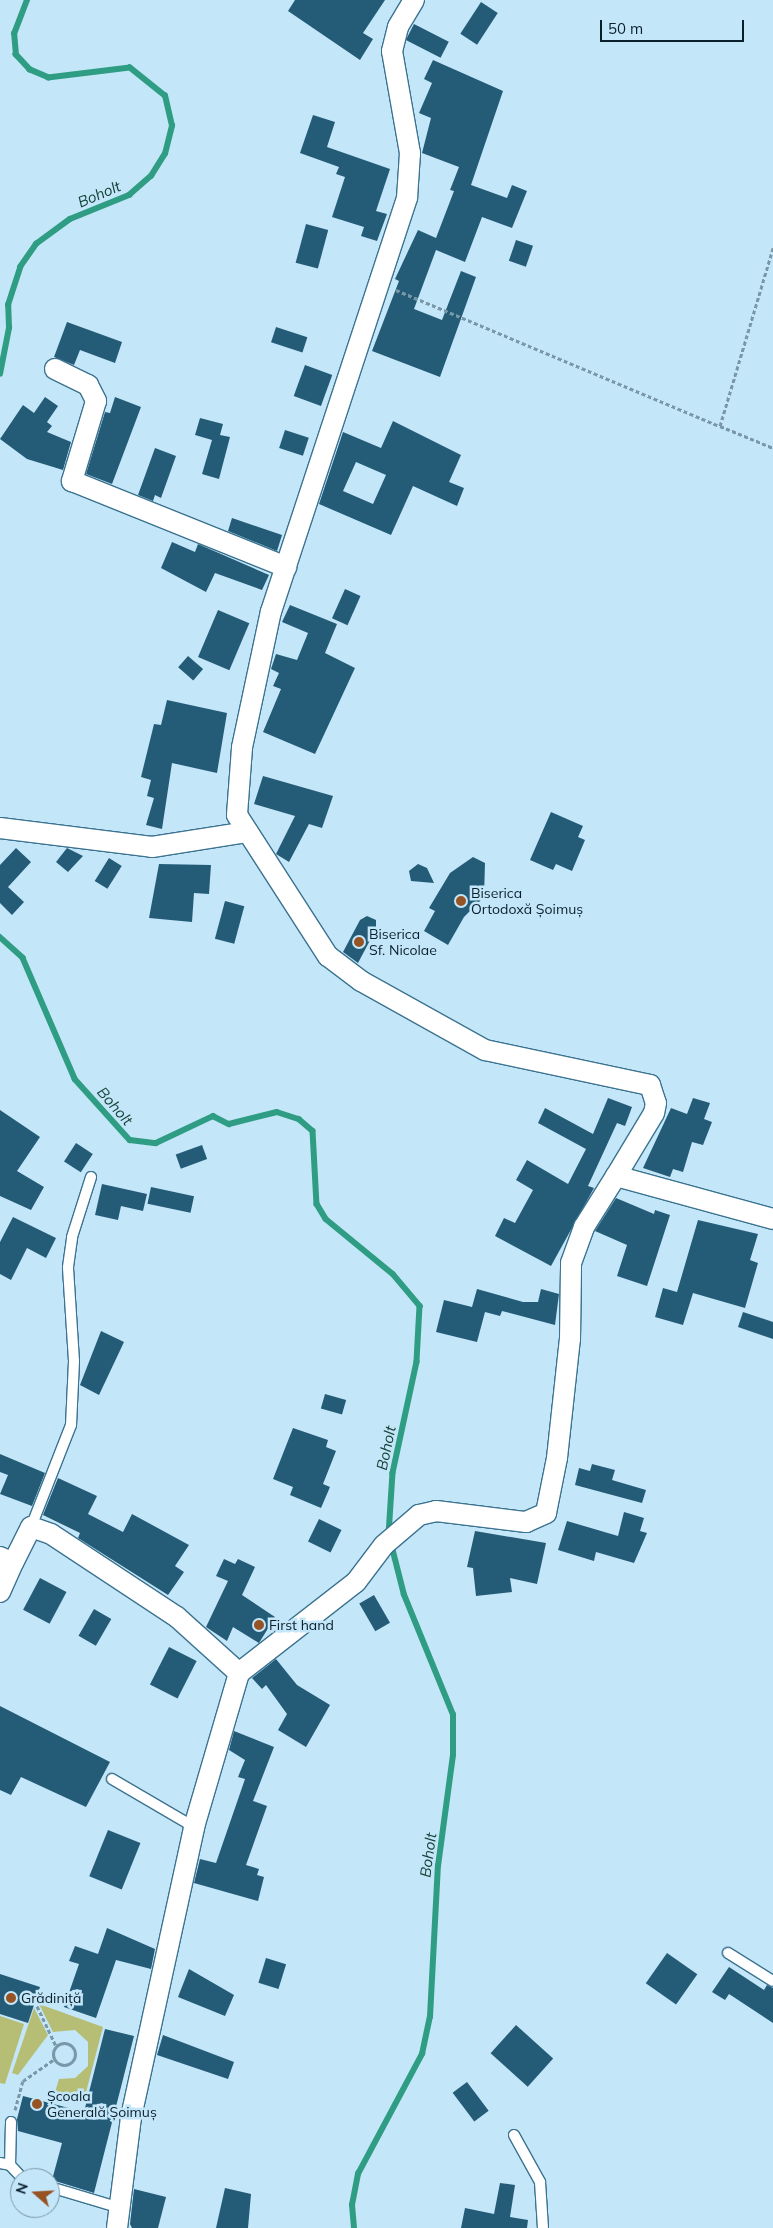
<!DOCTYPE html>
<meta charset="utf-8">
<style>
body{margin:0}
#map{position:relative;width:773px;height:2228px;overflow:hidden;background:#c4e6f9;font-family:Mulish,sans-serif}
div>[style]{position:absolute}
.green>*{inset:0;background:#b6be75}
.stream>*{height:5.5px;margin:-2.75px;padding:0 2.75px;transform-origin:2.75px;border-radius:2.75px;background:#2f9d83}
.building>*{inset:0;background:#245c78;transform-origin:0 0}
.path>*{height:3px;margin-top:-1.5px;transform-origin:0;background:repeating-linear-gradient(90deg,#7997a7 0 4px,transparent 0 6.5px)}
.path>.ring{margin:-1.5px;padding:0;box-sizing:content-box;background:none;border:3px solid #7997a7;border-radius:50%}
.roads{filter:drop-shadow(1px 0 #3b7390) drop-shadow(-1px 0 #3b7390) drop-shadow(0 1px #3b7390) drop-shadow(0 -1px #3b7390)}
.lane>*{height:10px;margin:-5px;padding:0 5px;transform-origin:5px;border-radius:5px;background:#fff}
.street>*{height:20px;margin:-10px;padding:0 10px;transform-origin:10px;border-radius:10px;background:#fff}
.dots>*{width:14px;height:14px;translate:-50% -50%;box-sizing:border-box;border:2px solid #c4e6f9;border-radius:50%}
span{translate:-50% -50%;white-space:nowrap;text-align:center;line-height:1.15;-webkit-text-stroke:5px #c4e6f9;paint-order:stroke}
.poi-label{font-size:14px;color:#09202c}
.left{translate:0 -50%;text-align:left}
.water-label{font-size:15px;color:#103f34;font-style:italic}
.north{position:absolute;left:10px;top:2168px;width:50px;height:50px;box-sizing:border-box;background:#c4e6f9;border:1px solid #7997a7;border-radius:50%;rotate:289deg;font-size:14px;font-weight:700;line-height:20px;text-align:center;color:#09202c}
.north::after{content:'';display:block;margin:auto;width:18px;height:22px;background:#965323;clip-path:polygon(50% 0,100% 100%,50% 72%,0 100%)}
.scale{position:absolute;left:600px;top:20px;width:144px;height:22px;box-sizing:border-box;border:2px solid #09202c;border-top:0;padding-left:6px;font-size:15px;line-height:18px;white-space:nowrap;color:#09202c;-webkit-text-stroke:4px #c4e6f9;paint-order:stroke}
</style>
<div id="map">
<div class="green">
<i style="clip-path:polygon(39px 2004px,103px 2027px,84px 2100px,55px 2092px,59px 2079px,75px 2078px,88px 2066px,88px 2042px,75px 2030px,53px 2032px)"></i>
<i style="clip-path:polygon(34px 2008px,48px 2035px,18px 2075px,12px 2073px)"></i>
<i style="clip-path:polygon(0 2016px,24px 2024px,5px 2084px,0 2083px)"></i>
</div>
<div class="stream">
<i style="left:0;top:374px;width:47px;rotate:-78.9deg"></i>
<i style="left:9px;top:328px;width:23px;rotate:-92deg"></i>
<i style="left:8px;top:305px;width:40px;rotate:-72deg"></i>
<i style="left:20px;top:267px;width:28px;rotate:-55deg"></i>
<i style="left:36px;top:244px;width:42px;rotate:-36.3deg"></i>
<i style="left:70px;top:219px;width:64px;rotate:-22.1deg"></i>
<i style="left:129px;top:195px;width:29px;rotate:-41deg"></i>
<i style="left:151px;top:176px;width:26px;rotate:-58deg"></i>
<i style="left:165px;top:154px;width:29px;rotate:-76deg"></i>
<i style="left:172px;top:126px;width:31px;rotate:-103deg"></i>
<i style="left:165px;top:96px;width:45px;rotate:-141.3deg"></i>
<i style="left:130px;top:68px;width:82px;rotate:173deg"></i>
<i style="left:49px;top:78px;width:21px;rotate:-157deg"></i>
<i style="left:30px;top:70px;width:21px;rotate:-133deg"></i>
<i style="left:16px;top:55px;width:21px;rotate:-95deg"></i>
<i style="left:14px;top:34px;width:36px;rotate:-69deg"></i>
<i style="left:0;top:937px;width:31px;rotate:42deg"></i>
<i style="left:23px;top:958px;width:132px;rotate:66.7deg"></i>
<i style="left:75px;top:1079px;width:82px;rotate:48deg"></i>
<i style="left:130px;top:1140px;width:26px;rotate:7deg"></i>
<i style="left:156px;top:1143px;width:63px;rotate:-25.3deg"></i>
<i style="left:213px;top:1116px;width:18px;rotate:27deg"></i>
<i style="left:229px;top:1124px;width:49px;rotate:-14deg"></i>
<i style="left:277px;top:1112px;width:23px;rotate:18deg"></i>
<i style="left:299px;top:1119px;width:18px;rotate:41deg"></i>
<i style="left:313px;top:1131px;width:73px;rotate:86.9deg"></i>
<i style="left:317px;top:1204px;width:17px;rotate:59deg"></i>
<i style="left:326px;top:1219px;width:87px;rotate:39.4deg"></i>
<i style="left:393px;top:1274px;width:42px;rotate:49.8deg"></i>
<i style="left:420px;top:1306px;width:56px;rotate:93.1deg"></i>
<i style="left:417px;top:1362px;width:114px;rotate:102.2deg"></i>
<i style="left:393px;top:1473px;width:62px;rotate:93.7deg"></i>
<i style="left:354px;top:2228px;width:23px;rotate:-95deg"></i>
<i style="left:352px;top:2205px;width:32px;rotate:-79deg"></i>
<i style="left:358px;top:2174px;width:136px;rotate:-61.9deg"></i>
<i style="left:422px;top:2054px;width:38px;rotate:-78deg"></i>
<i style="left:430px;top:2017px;width:151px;rotate:-87deg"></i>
<i style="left:438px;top:1866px;width:112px;rotate:-82.3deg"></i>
<i style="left:453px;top:1755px;width:40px;rotate:-90deg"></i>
<i style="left:453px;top:1715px;width:130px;rotate:-112.2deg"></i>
<i style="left:404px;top:1595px;width:53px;rotate:-104.3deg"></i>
</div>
<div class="building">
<i style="clip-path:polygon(295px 0,385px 0,363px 33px,373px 39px,360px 60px,288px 11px)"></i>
<i style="left:481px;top:2px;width:20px;height:38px;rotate:33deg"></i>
<i style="left:414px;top:24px;width:39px;height:18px;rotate:27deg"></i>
<i style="clip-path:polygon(433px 60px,503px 91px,471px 185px,507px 198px,512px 185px,527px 191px,512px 228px,482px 217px,465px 262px,436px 250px,414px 309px,442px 320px,461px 271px,476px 277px,440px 377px,372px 351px,399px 281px,395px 279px,418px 230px,436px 238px,454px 191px,450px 190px,459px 167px,422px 153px,431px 118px,419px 113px,432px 83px,424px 79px)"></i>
<i style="clip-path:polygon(313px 115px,335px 122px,327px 147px,390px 169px,376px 211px,387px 214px,377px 241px,361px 236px,364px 227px,332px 217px,345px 177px,336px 174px,339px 167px,300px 153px)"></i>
<i style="left:306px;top:224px;width:23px;height:40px;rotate:15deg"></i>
<i style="left:516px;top:240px;width:18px;height:22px;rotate:19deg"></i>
<i style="clip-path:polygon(67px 322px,122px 342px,115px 363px,80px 350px,74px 365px,54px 357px)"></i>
<i style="left:276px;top:327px;width:33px;height:16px;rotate:18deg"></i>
<i style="left:305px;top:365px;width:29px;height:33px;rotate:20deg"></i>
<i style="clip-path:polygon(45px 397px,58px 406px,47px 422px,52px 426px,47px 432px,71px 442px,63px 470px,27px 459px,0 439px,23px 405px,34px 413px)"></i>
<i style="clip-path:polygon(115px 397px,141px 407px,112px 484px,86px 474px,105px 412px,110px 413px)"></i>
<i style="clip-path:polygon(200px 418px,223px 424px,220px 435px,230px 437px,219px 479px,202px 474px,212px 440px,195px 435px)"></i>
<i style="clip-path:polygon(evenodd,393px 421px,461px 455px,449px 482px,464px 488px,457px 506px,413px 486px,391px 535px,319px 504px,343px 432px,381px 448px,393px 421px,356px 462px,386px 475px,373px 504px,343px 491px,356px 462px)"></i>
<i style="left:285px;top:430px;width:25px;height:19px;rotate:18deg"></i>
<i style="clip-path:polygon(155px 448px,176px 456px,161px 498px,155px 495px,153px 501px,138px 495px)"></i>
<i style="clip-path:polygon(232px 518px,282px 535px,277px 551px,228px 531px)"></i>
<i style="clip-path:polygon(172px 542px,195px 552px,198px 544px,269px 575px,262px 590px,215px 573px,206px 592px,161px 568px)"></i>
<i style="left:345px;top:589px;width:17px;height:32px;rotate:24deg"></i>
<i style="clip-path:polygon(290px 605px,337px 624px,325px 653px,355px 668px,315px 754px,263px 732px,281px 689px,273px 686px,279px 673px,271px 669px,276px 654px,297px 660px,308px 633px,282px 622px)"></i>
<i style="left:218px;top:610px;width:34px;height:51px;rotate:23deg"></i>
<i style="left:188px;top:656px;width:20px;height:15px;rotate:41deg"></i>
<i style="clip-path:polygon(167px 700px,227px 713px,217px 773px,172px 763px,162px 829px,146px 825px,154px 798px,147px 796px,151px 780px,141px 777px,154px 724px,161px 725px)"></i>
<i style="clip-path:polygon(263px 776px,333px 796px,322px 828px,309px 824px,289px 862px,276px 854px,295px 816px,254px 804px)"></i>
<i style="clip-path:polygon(551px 812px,583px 826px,578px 837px,585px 840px,572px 871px,556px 864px,553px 870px,530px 860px)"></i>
<i style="clip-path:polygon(16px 848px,31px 862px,8px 887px,24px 902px,12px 915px,0 903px,0 865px)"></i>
<i style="clip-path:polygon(67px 848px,83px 856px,68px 872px,56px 862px)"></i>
<i style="clip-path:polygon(473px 857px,485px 863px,484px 897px,464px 917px,448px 945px,424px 931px,435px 911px,429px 908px,450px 873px)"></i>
<i style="left:109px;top:858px;width:15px;height:27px;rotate:32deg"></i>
<i style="clip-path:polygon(159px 864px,211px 865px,209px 894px,194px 893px,192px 922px,149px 918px)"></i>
<i style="clip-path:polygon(418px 864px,427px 868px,434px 883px,411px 881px,409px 871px)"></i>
<i style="left:225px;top:901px;width:20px;height:39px;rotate:15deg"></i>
<i style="clip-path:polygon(367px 916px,376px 920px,376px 929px,358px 963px,343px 952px,360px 920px)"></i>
<i style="clip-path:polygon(608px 1098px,632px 1107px,625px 1126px,617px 1123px,588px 1186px,594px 1188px,551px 1266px,495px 1236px,504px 1218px,515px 1223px,533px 1190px,516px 1180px,527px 1160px,568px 1184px,586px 1149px,538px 1123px,545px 1108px,593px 1134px)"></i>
<i style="clip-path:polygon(693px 1098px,710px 1103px,704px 1119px,712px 1122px,703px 1145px,692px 1142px,683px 1172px,673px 1169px,670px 1177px,643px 1168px,671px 1108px,687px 1114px)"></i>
<i style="clip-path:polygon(0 1110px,40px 1137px,17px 1171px,44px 1187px,31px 1210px,0 1196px)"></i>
<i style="left:76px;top:1143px;width:20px;height:22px;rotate:33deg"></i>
<i style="left:202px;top:1145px;width:15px;height:28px;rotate:70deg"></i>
<i style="clip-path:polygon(102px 1184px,147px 1194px,143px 1211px,121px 1206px,118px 1220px,95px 1215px)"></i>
<i style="left:151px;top:1187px;width:44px;height:17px;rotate:12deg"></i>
<i style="clip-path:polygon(616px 1198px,654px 1214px,655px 1210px,670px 1215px,647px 1286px,617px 1276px,627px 1245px,595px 1231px)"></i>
<i style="clip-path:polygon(13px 1217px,56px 1238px,46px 1258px,27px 1248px,11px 1280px,0 1274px,0 1242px)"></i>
<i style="clip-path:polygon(698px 1220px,758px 1234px,750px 1260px,758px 1263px,745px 1308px,693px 1293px,683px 1325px,655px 1317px,663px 1288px,677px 1292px)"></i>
<i style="clip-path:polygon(477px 1289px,523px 1302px,538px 1302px,541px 1289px,559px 1294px,555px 1325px,502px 1311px,500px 1316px,485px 1312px,477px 1342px,436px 1332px,444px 1300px,472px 1307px)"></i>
<i style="clip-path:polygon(743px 1312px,773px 1322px,773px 1339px,738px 1327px)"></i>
<i style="clip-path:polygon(101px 1331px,124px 1342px,99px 1395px,80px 1385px)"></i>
<i style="left:325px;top:1394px;width:22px;height:15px;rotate:16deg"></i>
<i style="clip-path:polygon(293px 1428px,328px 1440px,326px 1447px,336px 1451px,323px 1484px,330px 1487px,321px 1508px,290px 1495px,293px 1487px,273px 1479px)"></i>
<i style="clip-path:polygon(0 1454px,45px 1473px,32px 1506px,0 1494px,8px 1475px,0 1472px)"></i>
<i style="clip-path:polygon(592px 1464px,615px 1470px,612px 1480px,646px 1490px,642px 1503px,575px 1485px,579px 1468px,590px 1471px)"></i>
<i style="clip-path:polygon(58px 1478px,97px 1496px,88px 1514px,123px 1532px,132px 1514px,189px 1545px,175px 1566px,184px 1572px,168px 1595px,78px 1538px,80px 1533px,43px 1515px)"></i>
<i style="clip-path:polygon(624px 1512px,644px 1518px,640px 1531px,647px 1533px,634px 1563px,596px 1552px,594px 1561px,558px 1550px,567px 1521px,618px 1536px)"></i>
<i style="left:319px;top:1519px;width:25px;height:25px;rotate:26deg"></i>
<i style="clip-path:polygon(475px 1531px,546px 1543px,537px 1584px,510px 1578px,512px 1592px,476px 1596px,473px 1568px,467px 1567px)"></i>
<i style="clip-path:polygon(224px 1559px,235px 1564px,238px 1559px,255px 1567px,242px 1595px,275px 1617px,259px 1643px,233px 1627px,227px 1641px,206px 1627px,228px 1581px,216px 1576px)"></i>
<i style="left:40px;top:1578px;width:30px;height:36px;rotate:28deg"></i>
<i style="left:374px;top:1595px;width:32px;height:17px;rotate:60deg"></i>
<i style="left:94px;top:1609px;width:20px;height:31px;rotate:30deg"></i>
<i style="left:169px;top:1647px;width:31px;height:42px;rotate:27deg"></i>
<i style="clip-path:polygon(276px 1659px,297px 1685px,330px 1705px,306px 1747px,278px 1730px,287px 1714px,266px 1685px,262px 1689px,252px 1678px)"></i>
<i style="clip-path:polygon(0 1706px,110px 1762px,86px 1807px,21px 1777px,11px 1795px,0 1790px)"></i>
<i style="clip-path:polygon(234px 1731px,274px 1747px,253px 1801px,267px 1806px,246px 1865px,259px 1869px,257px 1875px,264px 1877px,258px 1901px,194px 1883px,200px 1859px,216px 1863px,245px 1779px,238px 1777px,245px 1760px,229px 1750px)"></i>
<i style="left:108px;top:1830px;width:35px;height:50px;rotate:22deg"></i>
<i style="clip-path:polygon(107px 1928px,155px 1949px,151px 1969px,116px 1960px,96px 2018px,64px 2007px,79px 1964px,69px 1961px,75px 1946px,98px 1954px)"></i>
<i style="left:667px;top:1953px;width:37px;height:37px;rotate:35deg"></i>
<i style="left:266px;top:1958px;width:21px;height:26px;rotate:17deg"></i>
<i style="clip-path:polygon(729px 1967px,764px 1990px,767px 1985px,773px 1988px,773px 2023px,729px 1994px,725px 2000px,712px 1992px)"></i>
<i style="clip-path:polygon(189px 1969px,234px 1995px,225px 2016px,178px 1997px)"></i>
<i style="clip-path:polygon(0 1974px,40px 1987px,28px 2023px,0 2014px)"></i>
<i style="left:516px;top:2025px;width:50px;height:38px;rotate:42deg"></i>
<i style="clip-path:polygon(105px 2029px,134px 2036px,94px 2193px,52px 2180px,62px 2143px,18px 2131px,17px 2119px,23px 2096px,84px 2112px)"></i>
<i style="clip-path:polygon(163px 2035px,234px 2062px,228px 2079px,157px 2055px)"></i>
<i style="left:467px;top:2082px;width:36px;height:18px;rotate:53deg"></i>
<i style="clip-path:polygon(500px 2183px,515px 2185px,510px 2217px,528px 2220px,527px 2228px,461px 2228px,465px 2208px,494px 2214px)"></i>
<i style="clip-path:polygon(225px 2188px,251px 2194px,248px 2228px,216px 2228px)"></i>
<i style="clip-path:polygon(134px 2189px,166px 2197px,158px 2228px,132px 2228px,130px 2224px)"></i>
</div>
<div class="path">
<i style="left:396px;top:290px;width:351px;rotate:22.8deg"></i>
<i style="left:720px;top:426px;width:186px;rotate:-73.4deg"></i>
<i style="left:720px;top:426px;width:57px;rotate:22.5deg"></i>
<i style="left:37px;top:2006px;width:44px;rotate:64.6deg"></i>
<i class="ring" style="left:53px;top:2043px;width:19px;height:19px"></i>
<i style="left:15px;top:2110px;width:30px;rotate:-75deg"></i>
<i style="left:23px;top:2081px;width:38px;rotate:-35deg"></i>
</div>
<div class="roads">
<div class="lane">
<i style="left:31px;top:1527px;width:110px;rotate:-68.6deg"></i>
<i style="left:71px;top:1425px;width:64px;rotate:-87.3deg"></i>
<i style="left:74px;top:1361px;width:94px;rotate:-93.7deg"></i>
<i style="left:68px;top:1267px;width:30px;rotate:-82deg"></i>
<i style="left:72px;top:1237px;width:63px;rotate:-72.4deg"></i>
<i style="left:112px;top:1779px;width:95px;rotate:30.3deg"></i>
<i style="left:728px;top:1953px;width:53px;rotate:31.9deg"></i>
<i style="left:11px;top:2122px;width:43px;rotate:91.3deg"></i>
<i style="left:10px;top:2165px;width:18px;rotate:47deg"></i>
<i style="left:514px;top:2135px;width:54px;rotate:61deg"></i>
<i style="left:540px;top:2182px;width:46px;rotate:86.3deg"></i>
<i style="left:0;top:2163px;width:10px;rotate:11deg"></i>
<i style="left:50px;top:2187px;width:70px;rotate:16.6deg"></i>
</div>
<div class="street">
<i style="left:414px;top:0;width:31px;rotate:121deg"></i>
<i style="left:398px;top:27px;width:25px;rotate:104deg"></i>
<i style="left:392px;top:51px;width:104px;rotate:80deg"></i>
<i style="left:410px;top:153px;width:45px;rotate:93.8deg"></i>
<i style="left:407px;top:198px;width:435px;rotate:108.2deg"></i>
<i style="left:271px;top:611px;width:140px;rotate:102deg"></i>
<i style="left:242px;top:748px;width:67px;rotate:94.3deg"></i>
<i style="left:237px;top:815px;width:168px;rotate:57.2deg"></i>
<i style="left:328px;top:956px;width:41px;rotate:37.1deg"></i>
<i style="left:361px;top:981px;width:142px;rotate:29.1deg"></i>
<i style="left:485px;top:1050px;width:169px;rotate:12deg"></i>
<i style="left:650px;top:1085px;width:19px;rotate:72deg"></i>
<i style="left:656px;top:1103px;width:10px;rotate:101deg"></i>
<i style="left:654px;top:1113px;width:74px;rotate:121.1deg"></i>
<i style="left:616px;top:1176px;width:163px;rotate:15.3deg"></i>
<i style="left:55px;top:369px;width:37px;rotate:26deg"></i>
<i style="left:88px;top:385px;width:18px;rotate:63deg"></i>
<i style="left:96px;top:401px;width:84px;rotate:106.7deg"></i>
<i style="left:72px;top:481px;width:231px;rotate:21.9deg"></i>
<i style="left:0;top:828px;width:153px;rotate:7.1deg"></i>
<i style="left:152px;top:847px;width:97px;rotate:-8.9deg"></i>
<i style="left:0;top:1557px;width:14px;rotate:25deg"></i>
<i style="left:13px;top:1563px;width:40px;rotate:-63.4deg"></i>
<i style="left:31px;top:1527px;width:21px;rotate:19deg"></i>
<i style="left:51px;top:1534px;width:151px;rotate:33.4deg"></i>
<i style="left:177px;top:1617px;width:84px;rotate:42.1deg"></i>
<i style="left:0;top:1592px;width:32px;rotate:-66deg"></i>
<i style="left:117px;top:2228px;width:112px;rotate:-82.8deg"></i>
<i style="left:131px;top:2117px;width:297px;rotate:-77.7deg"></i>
<i style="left:194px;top:1827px;width:160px;rotate:-73.7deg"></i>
<i style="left:239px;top:1673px;width:148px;rotate:-37.9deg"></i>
<i style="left:356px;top:1582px;width:46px;rotate:-52.9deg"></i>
<i style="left:384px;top:1545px;width:46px;rotate:-40.6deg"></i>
<i style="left:419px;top:1515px;width:17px;rotate:-13deg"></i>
<i style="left:436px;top:1511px;width:91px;rotate:7deg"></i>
<i style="left:526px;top:1522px;width:22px;rotate:-24deg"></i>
<i style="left:546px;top:1513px;width:56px;rotate:-78.7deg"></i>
<i style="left:557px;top:1458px;width:120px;rotate:-83.8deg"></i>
<i style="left:570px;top:1339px;width:76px;rotate:-89.2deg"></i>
<i style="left:571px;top:1263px;width:38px;rotate:-70deg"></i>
<i style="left:584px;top:1227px;width:60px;rotate:-57.9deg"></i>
</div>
</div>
<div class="dots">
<i style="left:461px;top:901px;background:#965323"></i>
<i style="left:359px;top:942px;background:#965323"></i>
<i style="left:259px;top:1625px;background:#965323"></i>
<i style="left:11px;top:1998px;background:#965323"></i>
<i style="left:37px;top:2104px;background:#965323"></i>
</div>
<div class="poi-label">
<span class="left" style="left:471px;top:901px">Biserica<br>Ortodoxă Șoimuș</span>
<span class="left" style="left:369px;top:942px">Biserica<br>Sf. Nicolae</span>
<span class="left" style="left:269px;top:1625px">First hand</span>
<span class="left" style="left:21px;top:1998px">Grădiniță</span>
<span class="left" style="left:47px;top:2104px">Școala<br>Generală Șoimuș</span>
</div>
<div class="water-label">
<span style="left:99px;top:194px;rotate:-23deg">Boholt</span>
<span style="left:115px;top:1106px;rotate:49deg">Boholt</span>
<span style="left:386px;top:1448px;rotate:-78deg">Boholt</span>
<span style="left:428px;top:1855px;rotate:-82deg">Boholt</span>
</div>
<div class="north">N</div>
<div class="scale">50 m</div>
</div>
